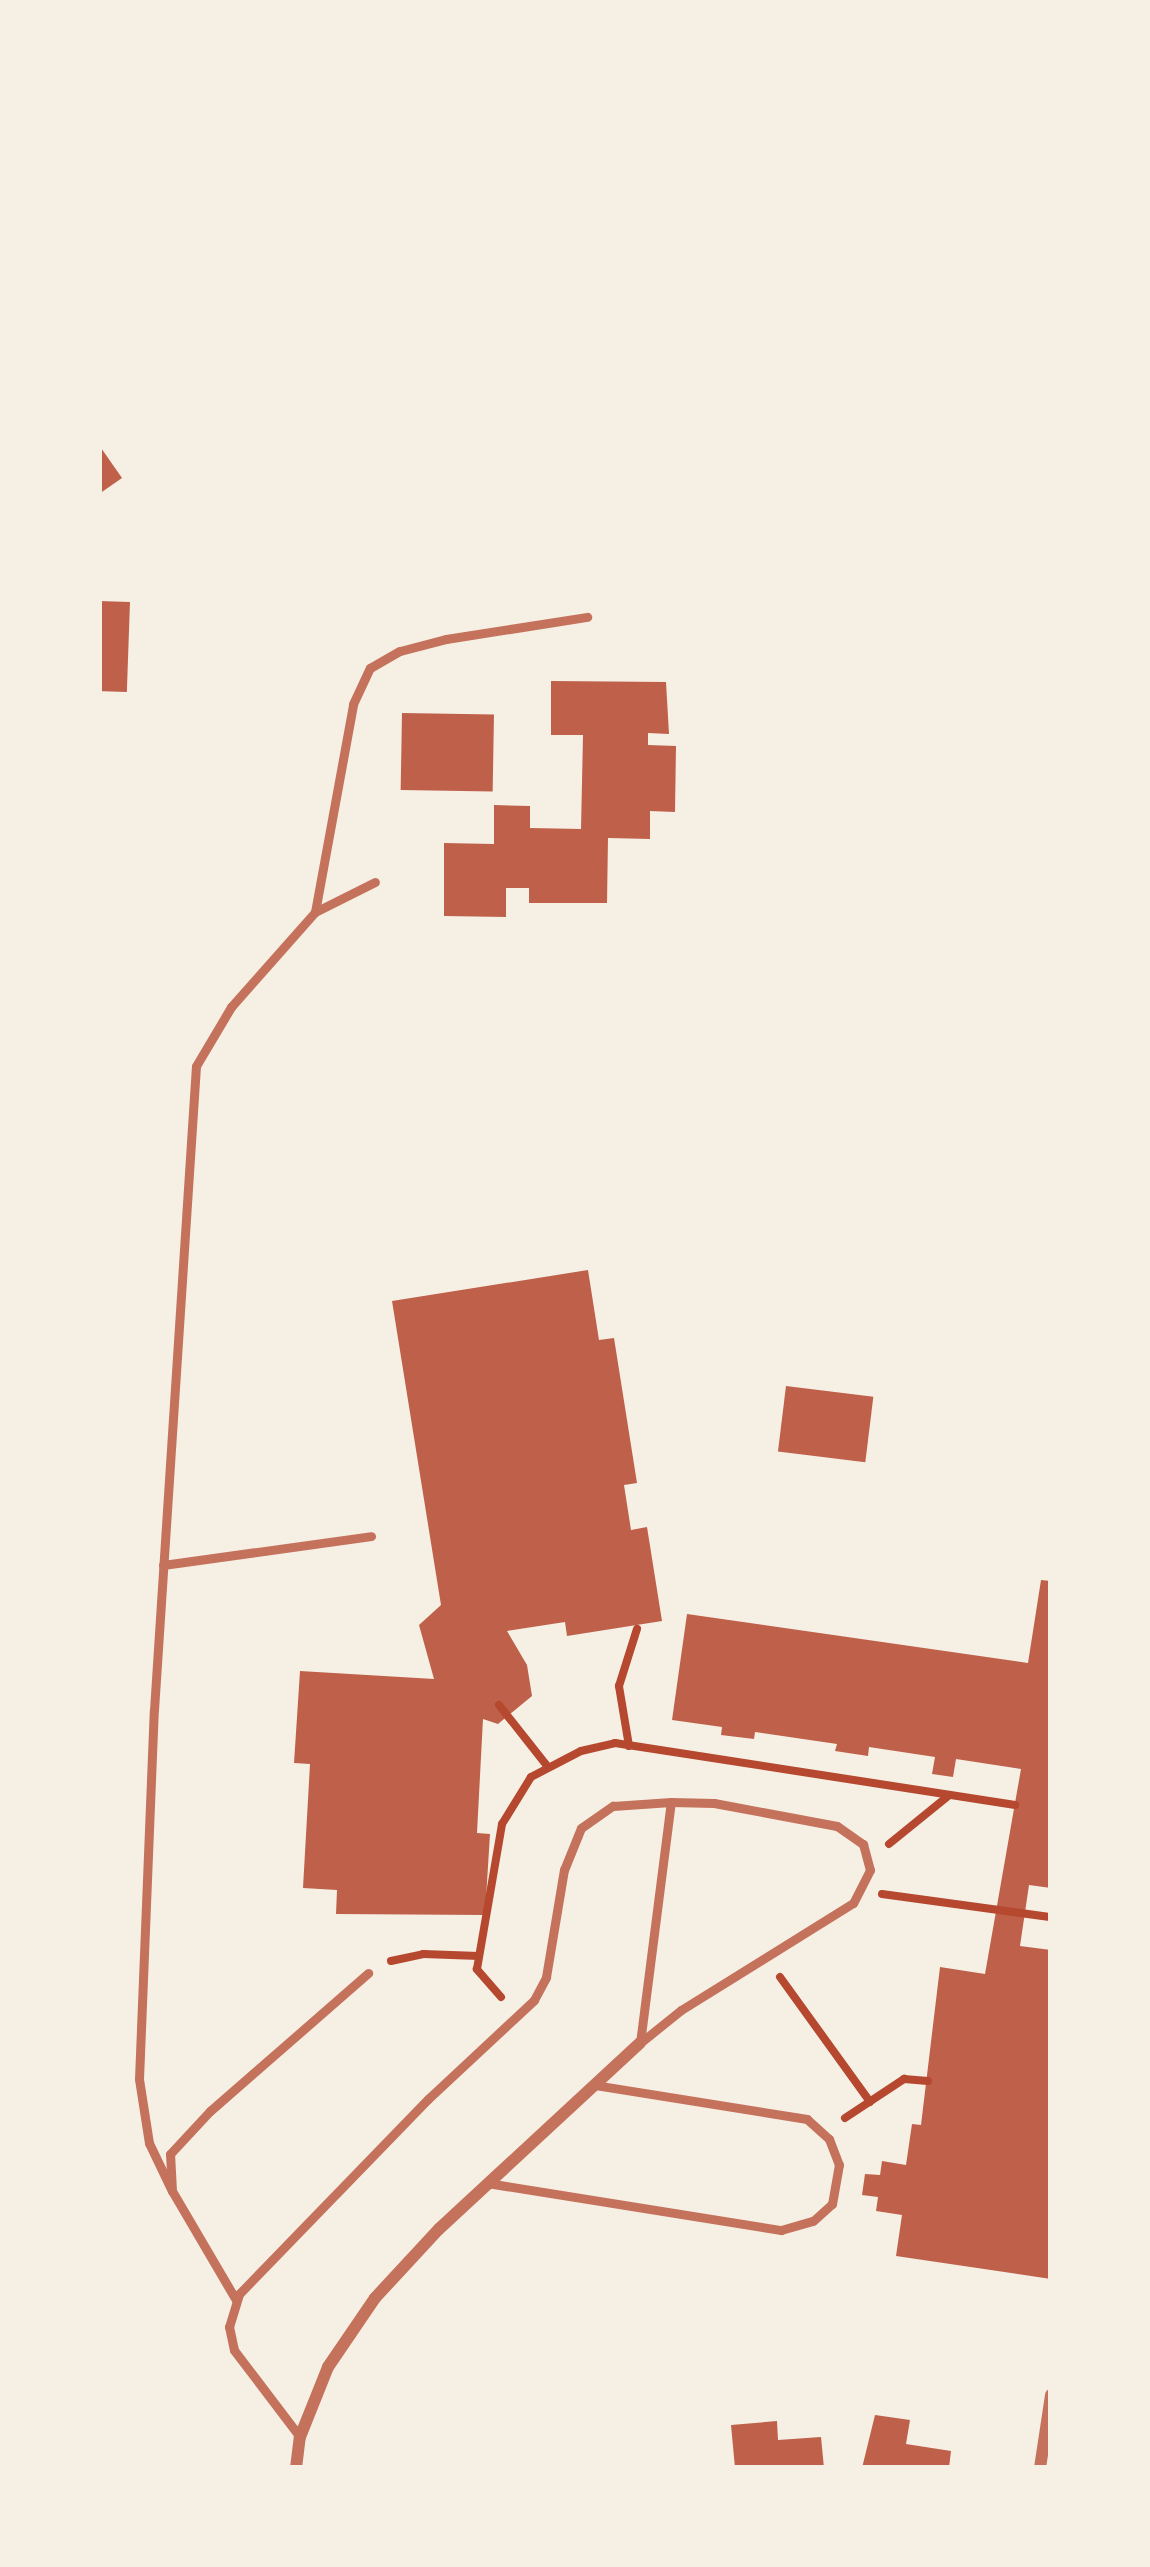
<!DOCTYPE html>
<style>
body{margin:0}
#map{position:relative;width:1150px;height:2567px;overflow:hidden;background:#f6efe4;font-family:"Alegreya Sans",sans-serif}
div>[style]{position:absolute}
.building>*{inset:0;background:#bf614a;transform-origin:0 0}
.path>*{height:8px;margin:-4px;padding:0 4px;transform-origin:4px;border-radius:4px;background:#b5482f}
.service>*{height:9px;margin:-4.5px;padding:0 4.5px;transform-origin:4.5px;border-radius:4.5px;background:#c5725c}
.minor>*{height:12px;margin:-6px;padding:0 6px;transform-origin:6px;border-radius:6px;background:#c5725c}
span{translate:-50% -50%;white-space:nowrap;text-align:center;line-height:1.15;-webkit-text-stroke:10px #f6efe4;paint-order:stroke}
.frame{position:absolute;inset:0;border:102px solid #f6efe4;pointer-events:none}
</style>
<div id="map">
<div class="building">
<i style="clip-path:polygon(99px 445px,122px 478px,99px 494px)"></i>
<i style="left:99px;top:601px;width:31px;height:90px;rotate:2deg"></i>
<i style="clip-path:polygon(551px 681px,666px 682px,669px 734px,648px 733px,648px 745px,676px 746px,675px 812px,650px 811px,650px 839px,608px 838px,607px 903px,529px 903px,529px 888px,506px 888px,506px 917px,444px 916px,444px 843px,494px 844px,494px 805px,530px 806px,530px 828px,581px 829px,583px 735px,551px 735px)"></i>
<i style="left:402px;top:713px;width:92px;height:77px;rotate:1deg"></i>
<i style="clip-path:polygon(588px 1270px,599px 1340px,614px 1338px,637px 1483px,624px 1485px,631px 1530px,647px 1527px,662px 1621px,567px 1636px,565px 1622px,507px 1631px,527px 1665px,532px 1696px,498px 1724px,483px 1719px,477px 1833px,490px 1834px,485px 1915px,336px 1914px,337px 1890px,303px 1888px,310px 1764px,294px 1763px,300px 1671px,434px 1679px,419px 1625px,441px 1605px,392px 1301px)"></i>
<i style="left:786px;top:1386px;width:88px;height:66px;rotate:7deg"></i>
<i style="clip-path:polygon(1041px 1580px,1051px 1581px,1051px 1888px,1029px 1885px,1020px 1946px,1051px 1950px,1051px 2279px,896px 2256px,902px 2215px,876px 2211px,878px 2197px,862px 2195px,865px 2174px,880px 2175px,882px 2161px,906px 2165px,912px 2124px,921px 2125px,940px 1967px,985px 1974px,1021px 1769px,956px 1759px,953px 1777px,932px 1774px,935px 1757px,869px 1747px,868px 1756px,835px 1751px,837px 1744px,755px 1732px,754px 1739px,721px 1735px,722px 1727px,672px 1720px,687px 1614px,1028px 1663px)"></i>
<i style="clip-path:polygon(875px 2415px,910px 2420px,906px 2444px,951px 2451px,949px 2468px,862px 2468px)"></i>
<i style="clip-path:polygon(777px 2421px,778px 2440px,821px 2437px,824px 2468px,735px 2468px,731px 2425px)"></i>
</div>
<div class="path">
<i style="left:499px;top:1705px;width:79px;rotate:51.7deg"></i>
<i style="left:629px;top:1746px;width:61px;rotate:-99.5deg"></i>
<i style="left:619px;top:1686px;width:60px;rotate:-72.5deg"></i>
<i style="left:889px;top:1844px;width:76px;rotate:-39.1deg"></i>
<i style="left:882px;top:1894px;width:171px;rotate:7.8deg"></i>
<i style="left:391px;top:1961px;width:33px;rotate:-12deg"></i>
<i style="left:423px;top:1954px;width:56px;rotate:2deg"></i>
<i style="left:780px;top:1977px;width:154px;rotate:54.2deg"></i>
<i style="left:501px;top:1997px;width:37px;rotate:-131deg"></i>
<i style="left:477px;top:1969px;width:147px;rotate:-80.2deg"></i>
<i style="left:502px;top:1824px;width:55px;rotate:-58.3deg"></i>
<i style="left:531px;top:1777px;width:56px;rotate:-27.5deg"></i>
<i style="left:581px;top:1751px;width:35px;rotate:-13deg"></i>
<i style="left:615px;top:1743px;width:405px;rotate:8.8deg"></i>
<i style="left:845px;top:2118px;width:71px;rotate:-33.5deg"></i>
<i style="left:904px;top:2079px;width:24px;rotate:5deg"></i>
</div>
<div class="service">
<i style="left:315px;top:912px;width:211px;rotate:-79.6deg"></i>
<i style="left:353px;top:704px;width:40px;rotate:-65deg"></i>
<i style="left:370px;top:668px;width:34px;rotate:-30deg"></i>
<i style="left:400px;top:651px;width:48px;rotate:-14.6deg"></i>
<i style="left:446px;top:639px;width:143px;rotate:-8.9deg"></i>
<i style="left:163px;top:1565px;width:210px;rotate:-7.9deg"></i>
<i style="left:671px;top:1802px;width:43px;rotate:1.3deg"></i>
<i style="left:714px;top:1803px;width:125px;rotate:10.6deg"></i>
<i style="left:837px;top:1826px;width:32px;rotate:35deg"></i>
<i style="left:863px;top:1844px;width:27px;rotate:75deg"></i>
<i style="left:870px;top:1870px;width:37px;rotate:117deg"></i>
<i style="left:853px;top:1903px;width:203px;rotate:148.1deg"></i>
<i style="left:681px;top:2010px;width:53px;rotate:141.2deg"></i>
<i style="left:640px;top:2043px;width:243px;rotate:-82.7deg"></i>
<i style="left:487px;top:2183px;width:298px;rotate:9.1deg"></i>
<i style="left:781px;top:2230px;width:33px;rotate:-16deg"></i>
<i style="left:813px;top:2221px;width:25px;rotate:-42deg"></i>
<i style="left:832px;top:2204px;width:40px;rotate:-80deg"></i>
<i style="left:839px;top:2165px;width:28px;rotate:-111deg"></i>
<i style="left:829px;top:2139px;width:30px;rotate:-138deg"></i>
<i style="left:807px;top:2119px;width:216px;rotate:-170.9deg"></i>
<i style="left:172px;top:2191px;width:53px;rotate:-115.6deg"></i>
<i style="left:149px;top:2143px;width:65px;rotate:-98.9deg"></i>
<i style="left:139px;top:2079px;width:369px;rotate:-87.7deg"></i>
<i style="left:154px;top:1710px;width:645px;rotate:-86.27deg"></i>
<i style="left:196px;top:1066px;width:69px;rotate:-59.3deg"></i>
<i style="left:231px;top:1007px;width:127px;rotate:-48.5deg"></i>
<i style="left:315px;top:912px;width:67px;rotate:-26.6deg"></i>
<i style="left:236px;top:2300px;width:126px;rotate:-120.4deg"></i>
<i style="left:172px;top:2191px;width:37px;rotate:-93deg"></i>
<i style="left:170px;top:2154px;width:59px;rotate:-47.1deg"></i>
<i style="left:210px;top:2111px;width:210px;rotate:-41.1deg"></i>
<i style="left:300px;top:2437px;width:109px;rotate:-127.2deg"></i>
<i style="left:234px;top:2350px;width:24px;rotate:-102deg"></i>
<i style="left:229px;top:2327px;width:34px;rotate:-73deg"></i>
<i style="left:239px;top:2294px;width:272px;rotate:-45.9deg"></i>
<i style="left:428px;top:2099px;width:145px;rotate:-43deg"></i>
<i style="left:534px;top:2000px;width:26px;rotate:-62deg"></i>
<i style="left:546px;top:1977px;width:109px;rotate:-80.5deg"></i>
<i style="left:564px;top:1870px;width:45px;rotate:-68deg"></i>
<i style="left:581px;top:1828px;width:39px;rotate:-35deg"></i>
<i style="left:613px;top:1806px;width:58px;rotate:-3.9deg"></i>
</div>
<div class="minor">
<i style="left:296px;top:2468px;width:31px;rotate:-83deg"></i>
<i style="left:300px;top:2437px;width:75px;rotate:-68.2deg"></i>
<i style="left:328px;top:2367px;width:83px;rotate:-55.7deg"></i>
<i style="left:375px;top:2298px;width:94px;rotate:-47.2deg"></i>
<i style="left:439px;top:2229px;width:274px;rotate:-42.8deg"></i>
<i style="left:1040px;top:2468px;width:74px;rotate:-81.4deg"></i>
</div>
<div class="frame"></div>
</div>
